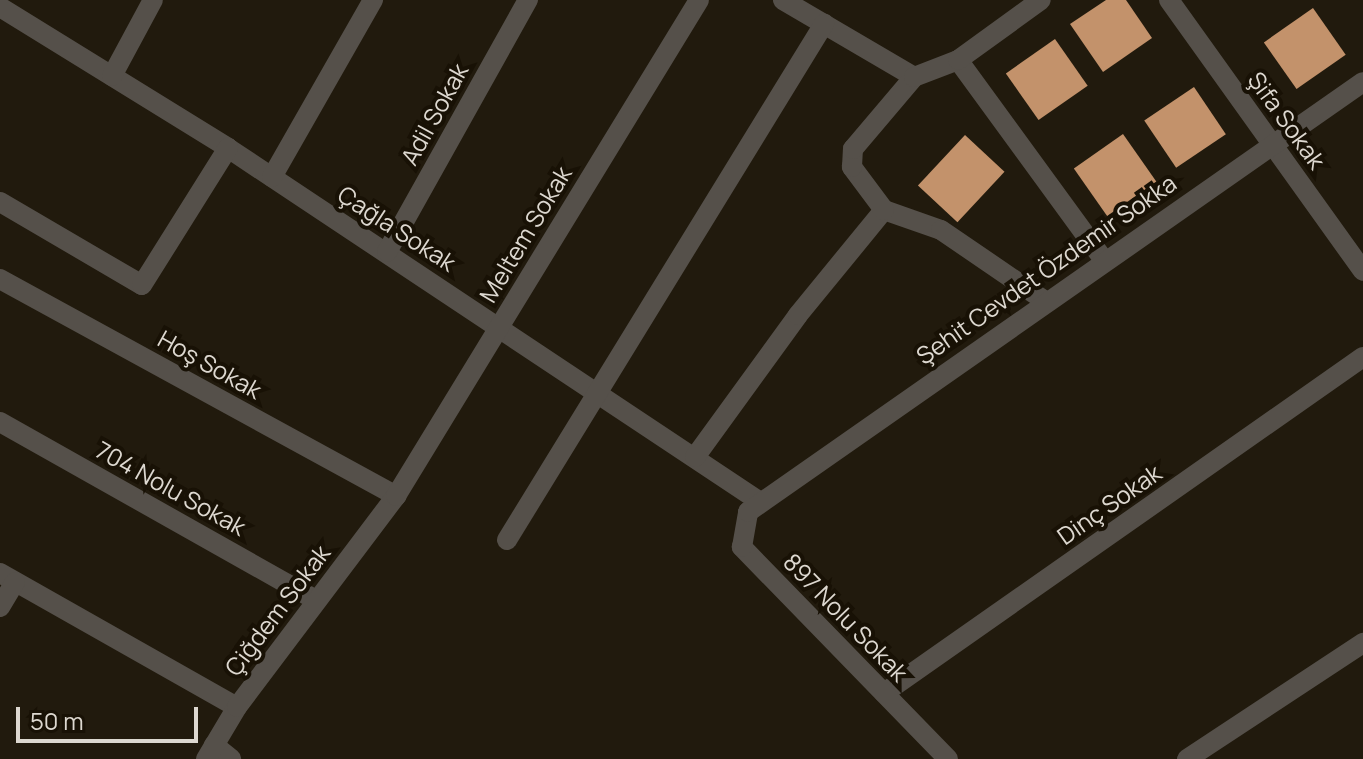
<!DOCTYPE html>
<meta charset="utf-8">
<style>
body{margin:0}
#map{position:relative;width:1363px;height:759px;overflow:hidden;background:#211a0d;font-family:Manrope,sans-serif}
div>[style]{position:absolute}
.building>*{inset:0;background:#c3926b;transform-origin:0 0}
.minor>*{height:20px;margin:-10px;padding:0 10px;transform-origin:10px;border-radius:10px;background:#55504a}
span{translate:-50% -50%;white-space:nowrap;text-align:center;line-height:1.15;-webkit-text-stroke:8px #181105;paint-order:stroke}
.street-label{font-size:24px;color:#ddd8d0}
.scale{position:absolute;left:16px;top:707px;width:182px;height:36px;box-sizing:border-box;border:4px solid #ddd8d0;border-top:0;padding-left:10px;font-size:24px;line-height:28px;white-space:nowrap;color:#ddd8d0;-webkit-text-stroke:6px #181105;paint-order:stroke}
</style>
<div id="map">
<div class="building">
<i style="clip-path:polygon(1106px 0,1126px 0,1152px 38px,1103px 72px,1070px 24px)"></i>
<i style="left:1313px;top:8px;width:57px;height:60px;rotate:55deg"></i>
<i style="left:1055px;top:39px;width:57px;height:60px;rotate:55deg"></i>
<i style="left:1194px;top:87px;width:57px;height:60px;rotate:56deg"></i>
<i style="left:1123px;top:134px;width:58px;height:60px;rotate:55deg"></i>
<i style="left:965px;top:135px;width:54px;height:69px;rotate:43deg"></i>
</div>
<div class="minor">
<i style="left:783px;top:0;width:152px;rotate:30.4deg"></i>
<i style="left:1169px;top:0;width:333px;rotate:54.4deg"></i>
<i style="left:0;top:7px;width:268px;rotate:31.7deg"></i>
<i style="left:228px;top:148px;width:638px;rotate:33.62deg"></i>
<i style="left:958px;top:60px;width:248px;rotate:53.9deg"></i>
<i style="left:112px;top:76px;width:86px;rotate:-61.7deg"></i>
<i style="left:272px;top:177px;width:204px;rotate:-60.3deg"></i>
<i style="left:0;top:202px;width:164px;rotate:30.3deg"></i>
<i style="left:142px;top:285px;width:162px;rotate:-57.9deg"></i>
<i style="left:884px;top:210px;width:60px;rotate:19.3deg"></i>
<i style="left:941px;top:230px;width:126px;rotate:34.3deg"></i>
<i style="left:387px;top:252px;width:289px;rotate:-60.8deg"></i>
<i style="left:0;top:279px;width:452px;rotate:28.7deg"></i>
<i style="left:0;top:422px;width:363px;rotate:29.4deg"></i>
<i style="left:695px;top:457px;width:175px;rotate:-54deg"></i>
<i style="left:798px;top:315px;width:136px;rotate:-50.7deg"></i>
<i style="left:884px;top:210px;width:54px;rotate:-126.7deg"></i>
<i style="left:852px;top:167px;width:18px;rotate:-87deg"></i>
<i style="left:853px;top:149px;width:94px;rotate:-49.7deg"></i>
<i style="left:914px;top:77px;width:47px;rotate:-21.1deg"></i>
<i style="left:958px;top:60px;width:102px;rotate:-35.9deg"></i>
<i style="left:507px;top:540px;width:606px;rotate:-58.44deg"></i>
<i style="left:0;top:573px;width:272px;rotate:29.5deg"></i>
<i style="left:0;top:607px;width:29px;rotate:-59deg"></i>
<i style="left:884px;top:693px;width:585px;rotate:-35.05deg"></i>
<i style="left:214px;top:745px;width:22px;rotate:39deg"></i>
<i style="left:206px;top:759px;width:61px;rotate:-59.2deg"></i>
<i style="left:237px;top:707px;width:264px;rotate:-53deg"></i>
<i style="left:396px;top:496px;width:581px;rotate:-58.58deg"></i>
<i style="left:948px;top:759px;width:296px;rotate:-134.2deg"></i>
<i style="left:742px;top:547px;width:36px;rotate:-80deg"></i>
<i style="left:748px;top:512px;width:750px;rotate:-34.96deg"></i>
<i style="left:1187px;top:759px;width:211px;rotate:-33.4deg"></i>
</div>
<div class="street-label">
<span style="left:434px;top:114px;rotate:-61deg">Adil Sokak</span>
<span style="left:1287px;top:120px;rotate:54deg">Şifa Sokak</span>
<span style="left:397px;top:228px;rotate:33deg">Çağla Sokak</span>
<span style="left:525px;top:234px;rotate:-59deg">Meltem Sokak</span>
<span style="left:1046px;top:269px;rotate:-35deg">Şehit Cevdet Özdemir Sokka</span>
<span style="left:210px;top:364px;rotate:29deg">Hoş Sokak</span>
<span style="left:171px;top:488px;rotate:29deg">704 Nolu Sokak</span>
<span style="left:1109px;top:504px;rotate:-35deg">Dinç Sokak</span>
<span style="left:277px;top:610px;rotate:-53deg">Çiğdem Sokak</span>
<span style="left:846px;top:617px;rotate:46deg">897 Nolu Sokak</span>
</div>
<div class="scale">50 m</div>
</div>
